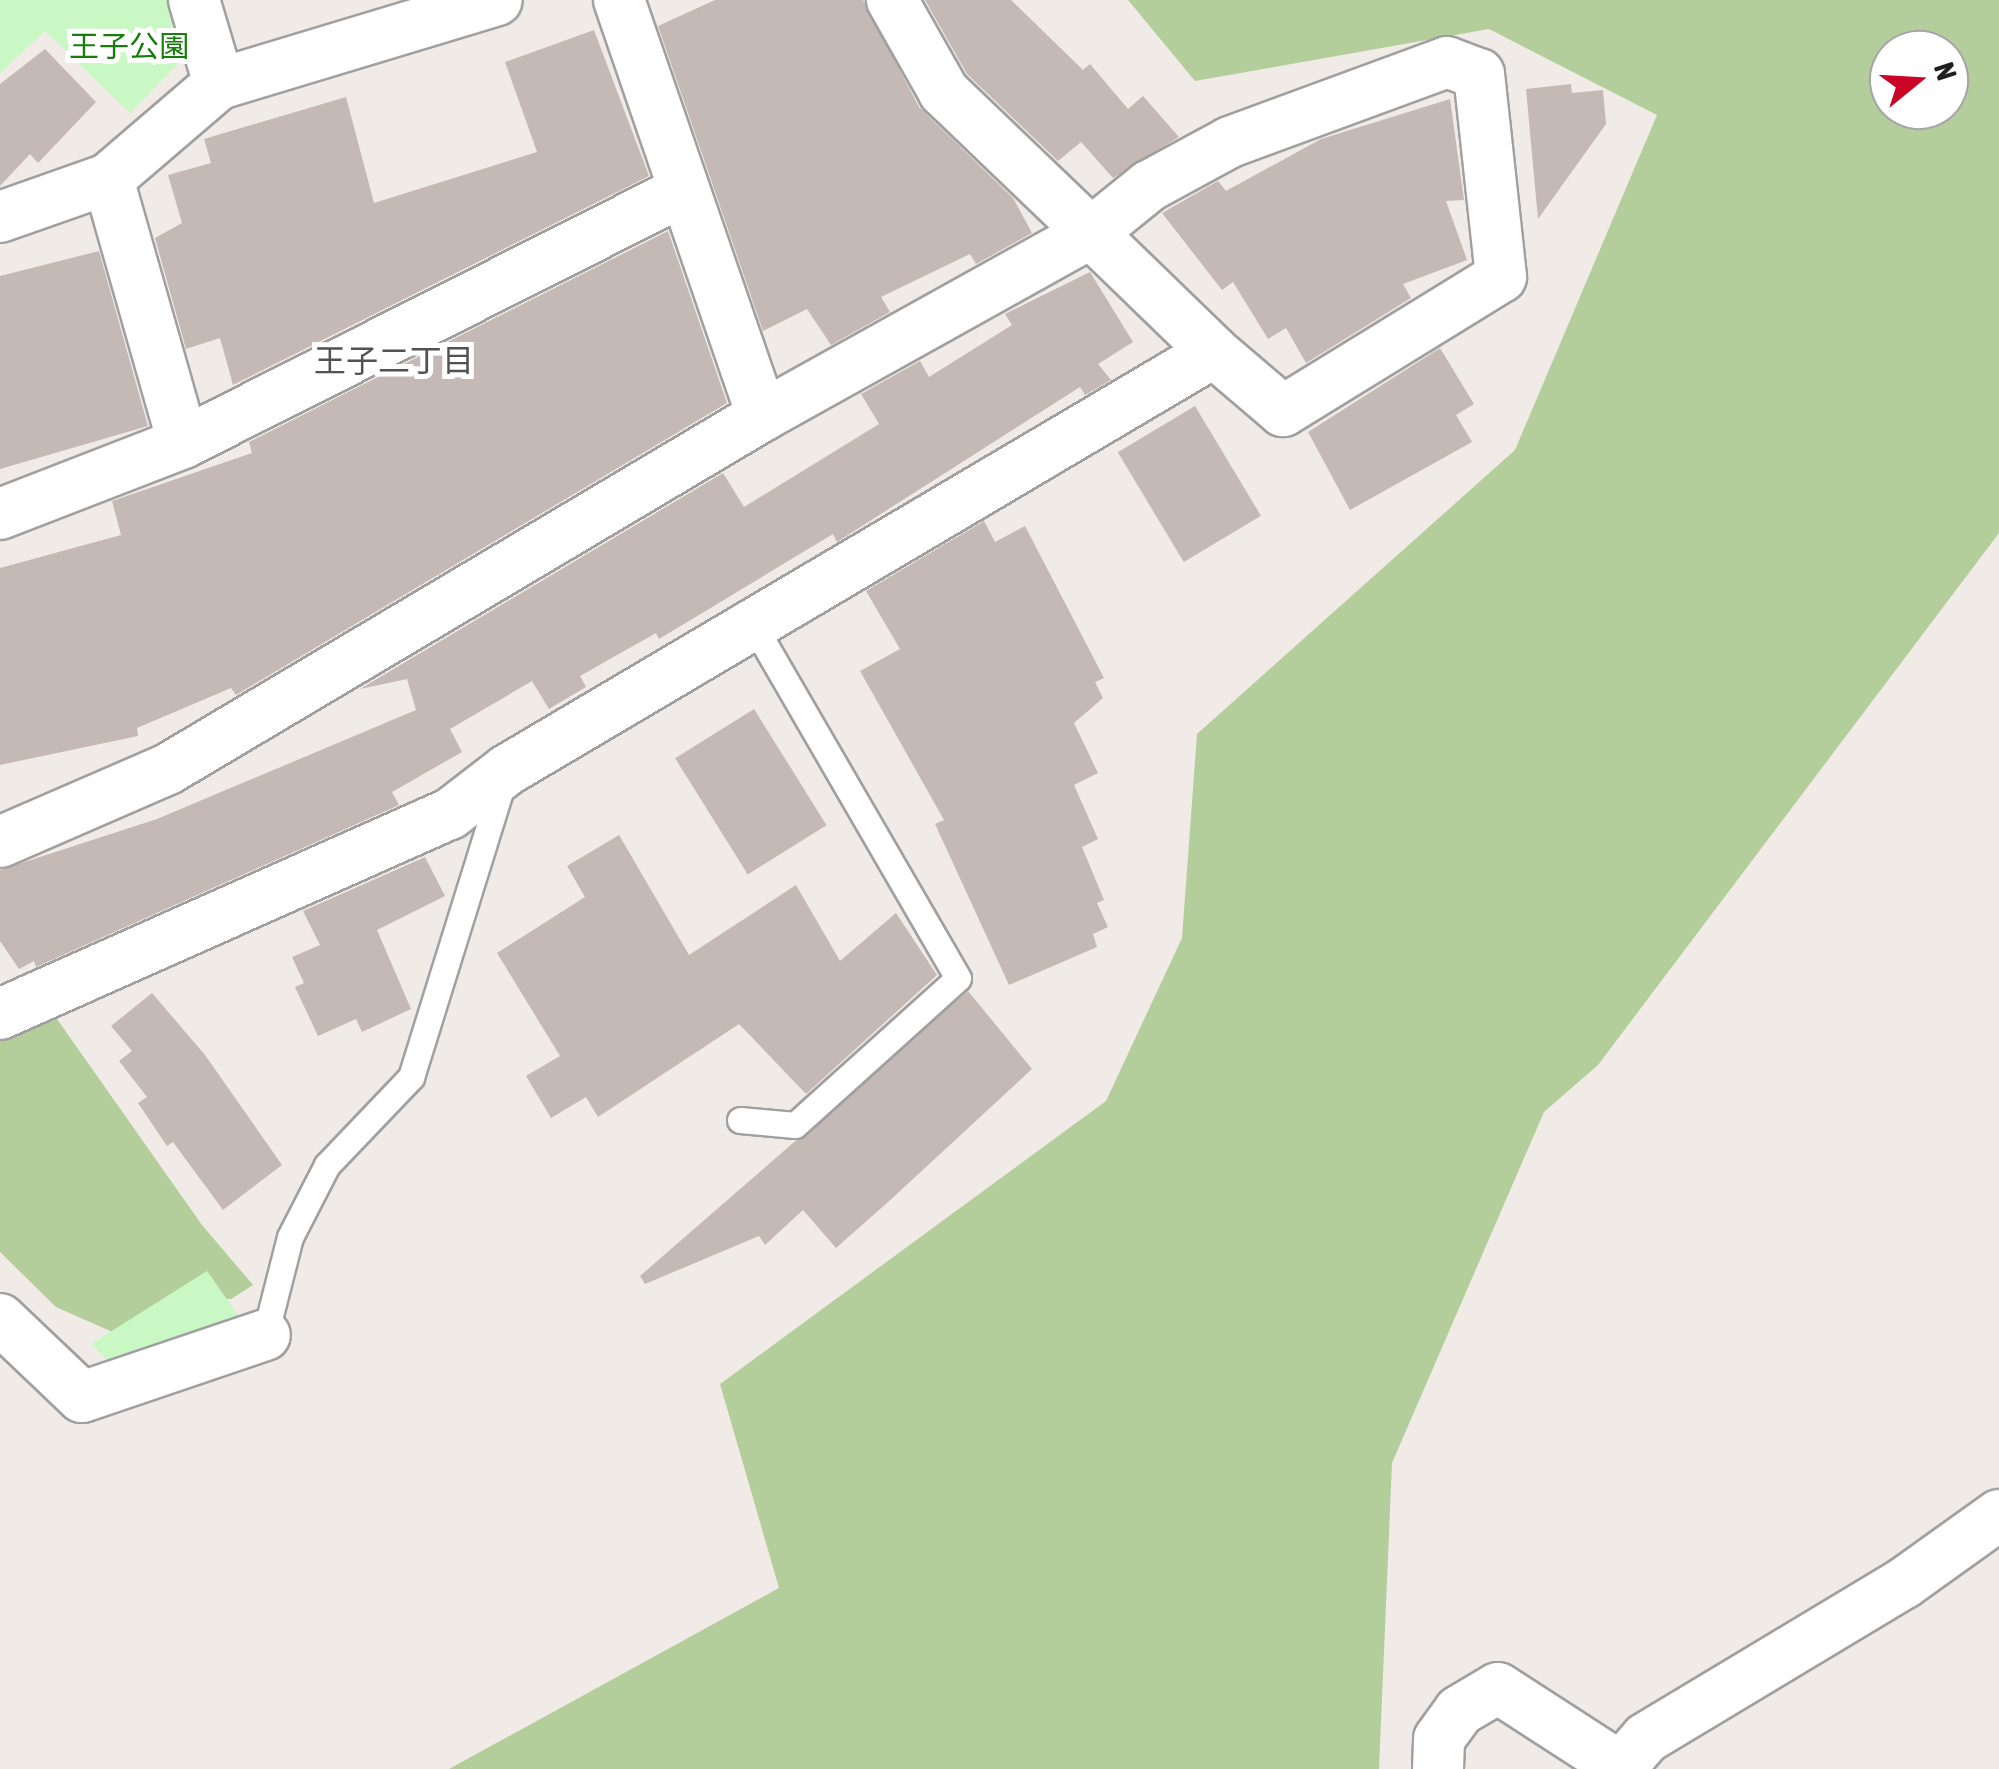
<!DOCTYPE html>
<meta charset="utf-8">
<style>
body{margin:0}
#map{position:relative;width:1999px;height:1769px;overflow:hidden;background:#f0ebe6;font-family:"Asap Condensed","Noto Sans JP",sans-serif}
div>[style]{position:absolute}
.forest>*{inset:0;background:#b4ce9b}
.park>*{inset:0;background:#caf8c4}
.building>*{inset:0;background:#c4b9b5;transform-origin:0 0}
.roads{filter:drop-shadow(2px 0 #a0a0a0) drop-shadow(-2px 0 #a0a0a0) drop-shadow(0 2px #a0a0a0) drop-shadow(0 -2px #a0a0a0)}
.lane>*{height:25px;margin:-12.5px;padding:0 12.5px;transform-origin:12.5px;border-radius:12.5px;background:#fff}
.street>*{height:50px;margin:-25px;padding:0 25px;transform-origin:25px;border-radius:25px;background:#fff}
span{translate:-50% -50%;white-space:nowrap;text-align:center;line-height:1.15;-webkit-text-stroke:10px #fff;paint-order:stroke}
.park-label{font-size:30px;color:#197d0e}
.neighbourhood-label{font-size:32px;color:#525252}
.north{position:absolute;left:1869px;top:30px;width:100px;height:100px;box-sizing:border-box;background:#fff;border:2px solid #a5a5a5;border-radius:50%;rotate:72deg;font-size:28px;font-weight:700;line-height:40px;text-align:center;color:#1f1f1f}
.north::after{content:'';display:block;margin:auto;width:35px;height:45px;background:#cb0428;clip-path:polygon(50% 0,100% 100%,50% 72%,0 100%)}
</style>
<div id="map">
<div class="forest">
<i style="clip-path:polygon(evenodd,1128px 0,1999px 0,1999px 533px,1598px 1065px,1544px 1112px,1392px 1463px,1379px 1769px,449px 1769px,779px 1588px,720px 1384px,1106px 1101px,1182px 938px,1197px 734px,1515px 450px,1657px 115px,1489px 29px,1195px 81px,1128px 0,1949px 50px,1949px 110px,1889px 110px,1889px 50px,1949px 50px)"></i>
<i style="clip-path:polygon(22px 1013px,57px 1019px,202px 1225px,253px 1285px,231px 1299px,193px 1299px,117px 1334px,56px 1307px,0 1252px,0 1014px)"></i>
</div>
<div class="park">
<i style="clip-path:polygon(0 0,173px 0,189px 53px,130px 113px,45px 31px,0 73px)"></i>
<i style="clip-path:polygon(207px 1271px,245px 1325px,117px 1370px,91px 1344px)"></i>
</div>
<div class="building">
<i style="clip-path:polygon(715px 0,863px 0,919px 107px,1013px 198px,1032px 233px,976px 264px,970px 254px,881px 297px,890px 312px,831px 345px,807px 309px,763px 331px,658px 26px)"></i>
<i style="clip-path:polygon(925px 0,1011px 0,1083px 70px,1090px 64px,1128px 109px,1143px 96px,1179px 137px,1113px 178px,1081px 142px,1058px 161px,967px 74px)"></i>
<i style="clip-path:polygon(594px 30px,649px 176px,233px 385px,220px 338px,186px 349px,155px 238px,182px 223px,168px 175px,211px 163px,204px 139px,346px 97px,374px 203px,537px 152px,505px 62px)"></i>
<i style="clip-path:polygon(45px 49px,96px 102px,38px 163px,30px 154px,0 186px,0 84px)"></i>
<i style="clip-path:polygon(1571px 84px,1572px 93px,1603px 90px,1606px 124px,1538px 219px,1526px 89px)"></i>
<i style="clip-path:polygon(1450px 99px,1464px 200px,1446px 201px,1467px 260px,1403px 284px,1411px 298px,1306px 363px,1286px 328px,1268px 339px,1233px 282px,1222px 290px,1162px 213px,1218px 181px,1226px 191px,1321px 139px)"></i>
<i style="clip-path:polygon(668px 231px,727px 403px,236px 695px,231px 688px,137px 728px,138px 736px,0 765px,0 568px,121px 535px,112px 501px,252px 453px,249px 442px)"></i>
<i style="clip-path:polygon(99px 251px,148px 426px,0 469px,0 276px)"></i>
<i style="clip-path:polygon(1090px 272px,1133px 342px,1098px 364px,1111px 380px,1085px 395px,1080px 387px,837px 542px,833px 534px,659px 639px,656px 633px,580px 676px,586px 687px,549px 709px,532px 681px,450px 729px,462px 752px,392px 792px,399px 805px,36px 967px,34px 961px,19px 969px,0 941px,0 870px,157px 819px,416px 710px,407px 679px,360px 689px,723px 473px,744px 507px,879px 424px,861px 394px,920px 361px,929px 377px,1012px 325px,1005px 314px)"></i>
<i style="clip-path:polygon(1440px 348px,1474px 404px,1456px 415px,1472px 442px,1350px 510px,1308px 432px)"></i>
<i style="left:1195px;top:406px;width:128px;height:90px;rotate:59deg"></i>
<i style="clip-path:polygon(984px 521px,995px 542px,1025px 526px,1104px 678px,1095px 682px,1103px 698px,1074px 723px,1098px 773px,1074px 785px,1098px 839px,1082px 847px,1104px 900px,1097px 903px,1108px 927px,1093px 934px,1097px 947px,1009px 985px,935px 824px,944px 820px,860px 671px,900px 649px,866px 591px)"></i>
<i style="left:754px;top:709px;width:137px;height:93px;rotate:58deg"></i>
<i style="clip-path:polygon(619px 835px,689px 955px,796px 885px,840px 961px,896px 913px,937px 975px,806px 1094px,739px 1024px,598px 1117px,586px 1097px,551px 1118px,526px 1076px,560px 1056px,497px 953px,585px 897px,567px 866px)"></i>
<i style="clip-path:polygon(425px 857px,445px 896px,377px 930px,411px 1009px,362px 1032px,356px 1019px,318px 1036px,295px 987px,304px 983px,292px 957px,320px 945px,303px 911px)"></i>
<i style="clip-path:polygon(968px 991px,1032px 1069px,887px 1203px,836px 1248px,803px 1210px,765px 1245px,759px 1236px,645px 1284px,640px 1276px)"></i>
<i style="clip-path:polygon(152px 993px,205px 1055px,282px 1165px,223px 1210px,173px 1142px,167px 1146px,138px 1103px,147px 1097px,119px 1061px,132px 1051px,111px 1026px)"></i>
</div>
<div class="roads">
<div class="lane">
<i style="left:740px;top:1120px;width:55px;rotate:5.2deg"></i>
<i style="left:795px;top:1125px;width:219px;rotate:-42deg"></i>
<i style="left:958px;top:978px;width:407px;rotate:-120.1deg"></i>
<i style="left:265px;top:1335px;width:101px;rotate:-75.7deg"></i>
<i style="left:290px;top:1237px;width:81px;rotate:-62.8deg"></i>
<i style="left:327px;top:1165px;width:122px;rotate:-46.3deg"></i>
<i style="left:411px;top:1077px;width:312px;rotate:-72.7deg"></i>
</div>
<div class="street">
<i style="left:194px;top:0;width:88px;rotate:73.4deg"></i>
<i style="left:619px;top:0;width:440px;rotate:71deg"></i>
<i style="left:108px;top:179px;width:274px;rotate:74.1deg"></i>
<i style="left:0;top:217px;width:114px;rotate:-19.4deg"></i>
<i style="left:108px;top:179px;width:146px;rotate:-40.6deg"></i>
<i style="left:219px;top:84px;width:290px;rotate:-16.8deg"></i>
<i style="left:0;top:514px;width:196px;rotate:-21.2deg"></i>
<i style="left:183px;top:443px;width:560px;rotate:-26.75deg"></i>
<i style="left:0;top:842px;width:183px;rotate:-23.5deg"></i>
<i style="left:168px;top:769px;width:691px;rotate:-30.72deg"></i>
<i style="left:762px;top:416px;width:376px;rotate:-29.1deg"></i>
<i style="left:1091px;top:233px;width:204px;rotate:-136.2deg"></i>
<i style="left:944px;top:92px;width:106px;rotate:-119.5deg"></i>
<i style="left:0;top:1014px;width:492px;rotate:-24deg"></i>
<i style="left:450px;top:814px;width:72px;rotate:-37.7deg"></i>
<i style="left:507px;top:770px;width:821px;rotate:-30.59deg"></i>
<i style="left:1214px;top:352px;width:171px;rotate:-135.9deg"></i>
<i style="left:1091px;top:233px;width:75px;rotate:-39deg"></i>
<i style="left:1149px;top:186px;width:92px;rotate:-28.5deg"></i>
<i style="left:1230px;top:142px;width:231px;rotate:-20.2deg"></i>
<i style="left:1447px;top:62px;width:34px;rotate:21deg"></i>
<i style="left:1479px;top:74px;width:204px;rotate:83.8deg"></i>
<i style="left:1501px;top:277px;width:256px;rotate:148.4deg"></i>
<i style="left:1283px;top:411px;width:91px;rotate:-139.5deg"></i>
<i style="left:0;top:1319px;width:113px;rotate:43.6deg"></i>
<i style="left:82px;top:1397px;width:193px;rotate:-18.7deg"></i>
<i style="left:1438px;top:1769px;width:30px;rotate:-88deg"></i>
<i style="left:1439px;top:1739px;width:34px;rotate:-54deg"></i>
<i style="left:1459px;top:1711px;width:45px;rotate:-30.5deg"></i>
<i style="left:1498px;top:1688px;width:145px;rotate:32.9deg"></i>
<i style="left:1619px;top:1769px;width:41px;rotate:-48.9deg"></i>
<i style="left:1646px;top:1738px;width:301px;rotate:-31deg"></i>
<i style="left:1904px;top:1583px;width:117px;rotate:-35.6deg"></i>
</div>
</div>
<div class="park-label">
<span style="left:129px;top:46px">王子公園</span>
</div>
<div class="neighbourhood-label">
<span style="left:394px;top:361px">王子二丁目</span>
</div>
<div class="north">N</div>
</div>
